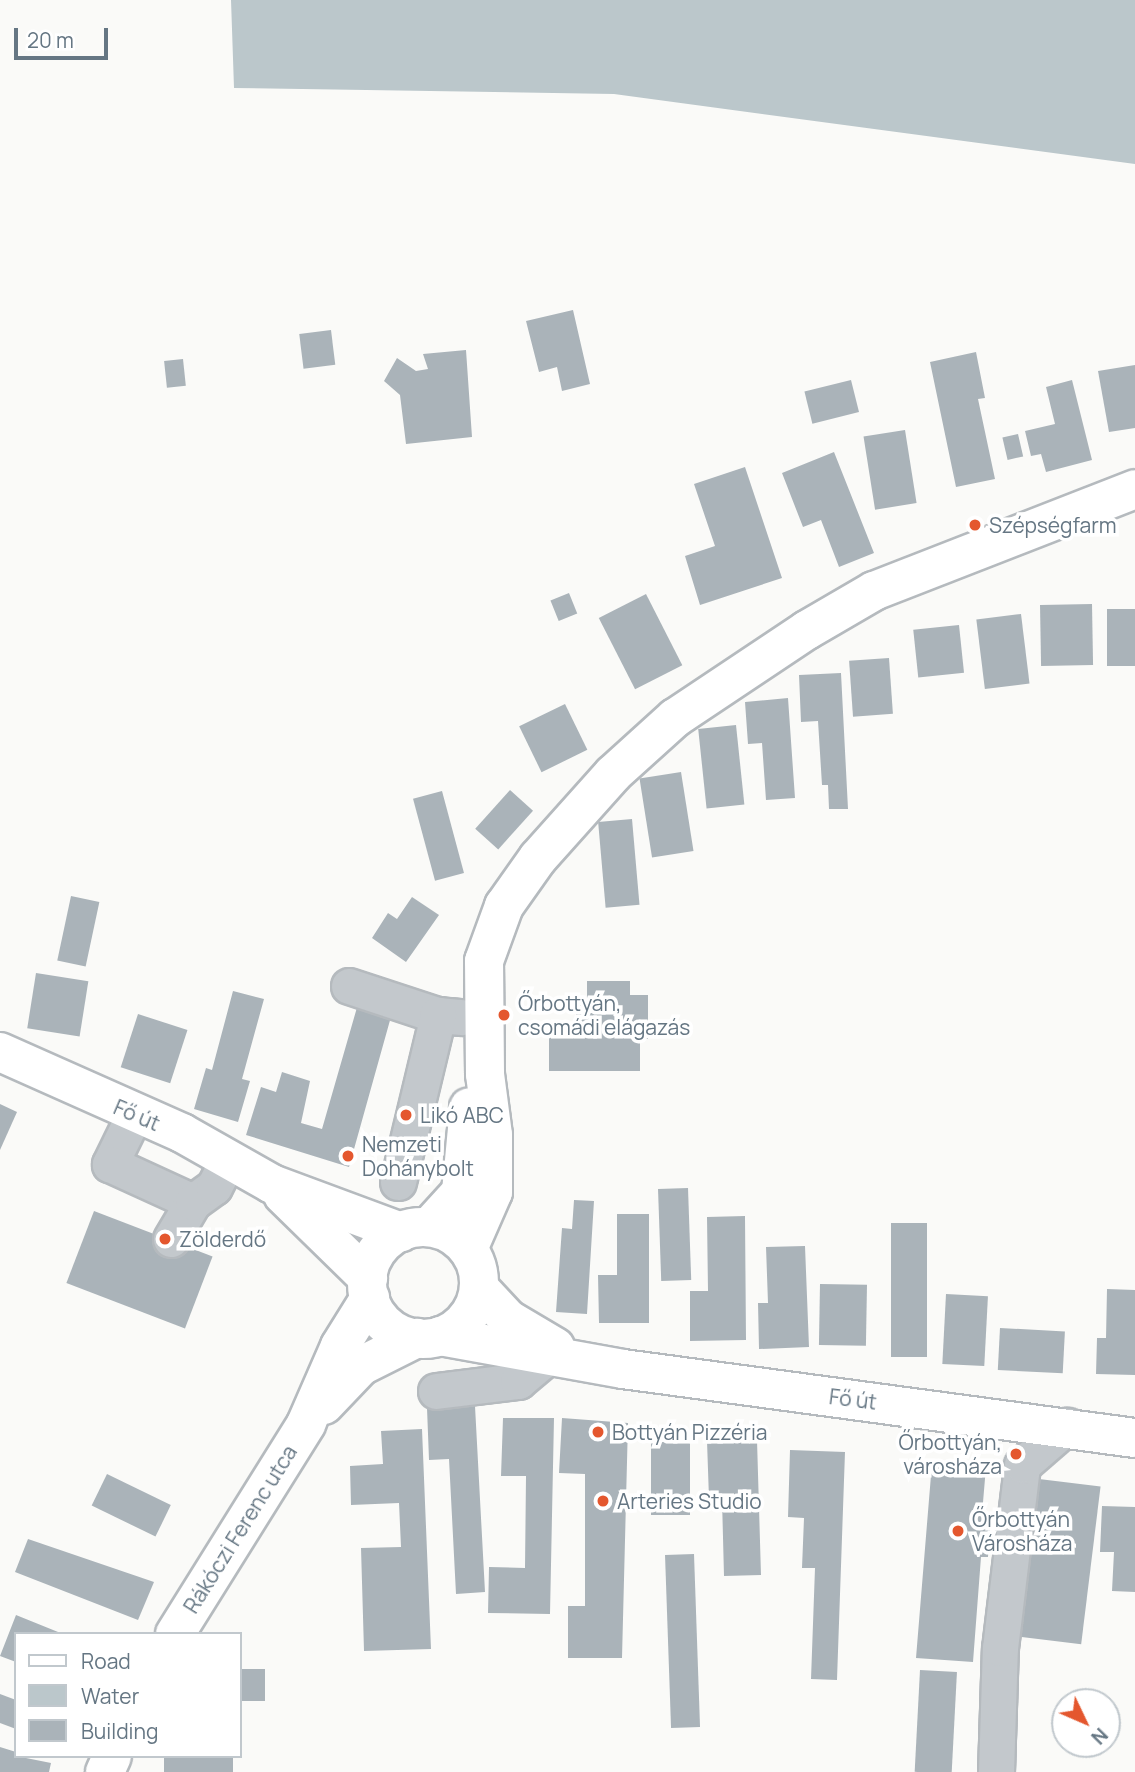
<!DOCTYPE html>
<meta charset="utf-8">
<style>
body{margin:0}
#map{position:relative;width:1135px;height:1772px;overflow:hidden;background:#fafaf8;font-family:Manrope,sans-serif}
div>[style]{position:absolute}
.water>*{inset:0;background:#bbc7cb}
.building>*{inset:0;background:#aab3b9;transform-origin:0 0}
.roads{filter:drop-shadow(2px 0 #b5babe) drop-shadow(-2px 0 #b5babe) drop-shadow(0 2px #b5babe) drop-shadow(0 -2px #b5babe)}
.minor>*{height:35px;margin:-17.5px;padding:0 17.5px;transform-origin:17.5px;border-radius:17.5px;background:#c3c8cc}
.major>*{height:38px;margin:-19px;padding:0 19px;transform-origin:19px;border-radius:19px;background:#fff}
.major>.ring{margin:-19px;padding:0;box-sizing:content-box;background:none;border:38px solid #fff;border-radius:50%}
.dots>*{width:19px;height:19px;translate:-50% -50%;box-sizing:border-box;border:4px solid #fff;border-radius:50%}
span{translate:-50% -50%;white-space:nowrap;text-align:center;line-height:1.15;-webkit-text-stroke:7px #fff;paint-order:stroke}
.poi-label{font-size:21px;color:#657683}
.left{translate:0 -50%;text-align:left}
.right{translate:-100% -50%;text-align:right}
.street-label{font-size:21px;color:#657683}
.legend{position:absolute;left:14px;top:1632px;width:228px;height:126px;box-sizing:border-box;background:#fff;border:2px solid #c1c8cd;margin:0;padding:9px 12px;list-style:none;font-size:21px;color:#657683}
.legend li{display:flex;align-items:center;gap:14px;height:35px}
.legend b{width:35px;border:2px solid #c1c8cd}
.north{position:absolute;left:1051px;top:1688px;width:70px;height:70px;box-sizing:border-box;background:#fff;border:2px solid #c1c8cd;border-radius:50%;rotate:134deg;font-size:19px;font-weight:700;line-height:28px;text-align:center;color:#657683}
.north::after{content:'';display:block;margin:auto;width:24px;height:32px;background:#e4572e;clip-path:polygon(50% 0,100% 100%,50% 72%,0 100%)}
.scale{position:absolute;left:14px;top:28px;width:94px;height:32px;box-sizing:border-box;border:4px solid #657683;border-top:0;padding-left:9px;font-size:21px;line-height:24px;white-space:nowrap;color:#657683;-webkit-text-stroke:5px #fff;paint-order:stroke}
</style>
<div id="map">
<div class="water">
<i style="clip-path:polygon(231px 0,1135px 0,1135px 164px,614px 94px,234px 88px)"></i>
</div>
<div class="building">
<i style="clip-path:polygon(573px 310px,590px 384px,562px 391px,557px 367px,539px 372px,526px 321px)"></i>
<i style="left:331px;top:330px;width:35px;height:32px;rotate:83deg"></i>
<i style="clip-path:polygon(466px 350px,472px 437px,406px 444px,400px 395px,384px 381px,397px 358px,416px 371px,428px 369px,423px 354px)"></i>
<i style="clip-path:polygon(976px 352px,985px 398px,978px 399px,995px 479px,956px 487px,930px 362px)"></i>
<i style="left:183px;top:359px;width:27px;height:19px;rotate:84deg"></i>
<i style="clip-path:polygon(1135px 365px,1135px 428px,1109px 432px,1098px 371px)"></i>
<i style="left:851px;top:380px;width:33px;height:48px;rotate:76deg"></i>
<i style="clip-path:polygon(1072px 380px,1092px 460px,1046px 472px,1041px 454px,1031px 456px,1025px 431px,1055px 424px,1046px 387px)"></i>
<i style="left:905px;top:430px;width:74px;height:42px;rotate:81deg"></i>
<i style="left:1018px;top:434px;width:23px;height:16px;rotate:77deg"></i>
<i style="clip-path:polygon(834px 452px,874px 553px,839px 567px,821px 520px,803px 527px,782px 473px)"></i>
<i style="clip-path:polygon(745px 467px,782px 578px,700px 605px,685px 556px,715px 546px,694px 484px)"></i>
<i style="left:569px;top:593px;width:22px;height:20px;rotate:68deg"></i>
<i style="left:646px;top:594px;width:80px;height:53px;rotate:63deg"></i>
<i style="left:1092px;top:604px;width:61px;height:52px;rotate:89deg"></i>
<i style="left:1107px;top:609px;width:28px;height:57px"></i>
<i style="left:1021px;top:614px;width:70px;height:45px;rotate:83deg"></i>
<i style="left:959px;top:625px;width:48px;height:46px;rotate:84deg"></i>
<i style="left:889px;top:658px;width:56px;height:40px;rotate:86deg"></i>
<i style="clip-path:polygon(841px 673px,848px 809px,829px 809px,828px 785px,822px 785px,818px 721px,801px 722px,799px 675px)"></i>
<i style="clip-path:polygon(788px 698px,795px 798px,766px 800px,762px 743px,748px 744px,745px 702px)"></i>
<i style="left:565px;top:704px;width:51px;height:51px;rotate:64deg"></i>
<i style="left:736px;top:725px;width:80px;height:38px;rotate:84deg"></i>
<i style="left:681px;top:772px;width:80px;height:42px;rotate:81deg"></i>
<i style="left:510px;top:790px;width:31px;height:52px;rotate:42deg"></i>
<i style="left:442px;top:791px;width:85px;height:30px;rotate:75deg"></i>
<i style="left:632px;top:819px;width:86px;height:34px;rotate:85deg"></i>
<i style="left:71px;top:896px;width:29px;height:66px;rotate:12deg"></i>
<i style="clip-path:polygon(412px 897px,439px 915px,406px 962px,372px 938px,388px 913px,397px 919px)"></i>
<i style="left:36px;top:973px;width:53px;height:56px;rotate:9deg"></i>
<i style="clip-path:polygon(587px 981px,630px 981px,630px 995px,648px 995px,648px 1039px,640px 1039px,640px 1071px,549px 1071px,549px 1030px,576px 1030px,576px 1005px,587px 1005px)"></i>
<i style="clip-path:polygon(233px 991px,264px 999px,242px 1079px,250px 1081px,238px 1122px,194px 1109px,206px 1068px,212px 1070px)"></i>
<i style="clip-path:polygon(360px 997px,394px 1006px,349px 1167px,246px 1135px,261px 1087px,276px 1092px,282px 1072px,310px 1081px,301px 1123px,322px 1129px)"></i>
<i style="left:138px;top:1014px;width:52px;height:56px;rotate:18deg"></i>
<i style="clip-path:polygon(0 1104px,17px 1112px,0 1150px)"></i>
<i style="left:688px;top:1188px;width:92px;height:30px;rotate:88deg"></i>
<i style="clip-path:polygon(574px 1200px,594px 1201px,587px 1314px,556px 1312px,562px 1228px,572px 1229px)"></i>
<i style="left:94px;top:1211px;width:127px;height:77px;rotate:21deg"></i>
<i style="clip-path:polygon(617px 1214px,649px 1214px,649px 1323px,599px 1323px,598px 1275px,617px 1275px)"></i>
<i style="clip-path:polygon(745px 1216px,746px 1340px,690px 1341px,690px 1291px,708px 1291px,707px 1217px)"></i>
<i style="left:891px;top:1223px;width:36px;height:134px"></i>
<i style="clip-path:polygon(805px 1246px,809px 1347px,759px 1349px,758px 1303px,768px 1303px,766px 1247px)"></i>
<i style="left:820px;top:1284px;width:47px;height:61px;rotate:1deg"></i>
<i style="clip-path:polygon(1107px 1289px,1135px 1290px,1135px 1375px,1096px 1374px,1097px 1338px,1106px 1338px)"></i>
<i style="left:946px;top:1294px;width:42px;height:70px;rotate:3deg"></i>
<i style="left:1000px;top:1328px;width:65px;height:42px;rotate:3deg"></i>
<i style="clip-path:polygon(475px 1406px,485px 1592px,456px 1594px,449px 1459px,429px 1460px,427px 1408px)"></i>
<i style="clip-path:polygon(503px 1418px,554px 1418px,550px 1614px,488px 1613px,489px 1567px,525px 1568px,526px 1476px,501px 1476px)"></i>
<i style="clip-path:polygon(562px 1418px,628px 1423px,622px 1658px,568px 1658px,568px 1606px,585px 1606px,585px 1474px,559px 1473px)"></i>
<i style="clip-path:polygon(422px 1429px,431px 1649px,364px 1651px,361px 1548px,401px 1547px,399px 1503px,351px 1505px,350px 1466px,383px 1464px,381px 1431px)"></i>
<i style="left:651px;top:1440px;width:39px;height:75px"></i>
<i style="clip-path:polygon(757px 1440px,761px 1575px,724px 1576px,722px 1499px,709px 1499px,707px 1441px)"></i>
<i style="clip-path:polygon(790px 1450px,845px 1452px,837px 1680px,811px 1679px,815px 1568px,802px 1568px,804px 1518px,788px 1517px)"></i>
<i style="clip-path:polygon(932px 1463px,986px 1467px,982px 1514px,991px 1515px,988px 1557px,981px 1557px,973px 1662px,916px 1658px)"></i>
<i style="left:107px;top:1474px;width:71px;height:35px;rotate:26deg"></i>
<i style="left:1039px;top:1479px;width:62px;height:159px;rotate:7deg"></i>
<i style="clip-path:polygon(1102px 1506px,1135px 1507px,1135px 1592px,1112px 1591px,1114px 1552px,1100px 1552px)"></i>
<i style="clip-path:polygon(28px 1539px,154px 1582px,138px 1620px,15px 1572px)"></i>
<i style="left:694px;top:1554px;width:173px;height:29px;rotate:88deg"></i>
<i style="clip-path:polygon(16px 1615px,63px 1634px,16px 1634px,16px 1662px,0 1656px)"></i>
<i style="left:240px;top:1669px;width:25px;height:32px"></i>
<i style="left:920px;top:1670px;width:37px;height:102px;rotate:3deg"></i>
<i style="clip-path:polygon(0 1694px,16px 1700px,16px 1729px,0 1723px)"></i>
<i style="clip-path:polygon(0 1747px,16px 1752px,16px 1756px,51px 1763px,49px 1772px,0 1772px)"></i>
<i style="left:164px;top:1756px;width:69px;height:16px"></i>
</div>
<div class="roads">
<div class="minor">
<i style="left:349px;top:986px;width:93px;rotate:18.2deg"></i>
<i style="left:437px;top:1015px;width:25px;rotate:5deg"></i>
<i style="left:134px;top:1115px;width:55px;rotate:116.1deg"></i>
<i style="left:110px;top:1164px;width:91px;rotate:24.6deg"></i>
<i style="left:398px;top:1182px;width:172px;rotate:-76.5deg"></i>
<i style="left:171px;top:1239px;width:43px;rotate:-59.3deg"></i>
<i style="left:193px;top:1202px;width:26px;rotate:-36deg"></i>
<i style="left:214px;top:1187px;width:30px;rotate:-63deg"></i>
<i style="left:436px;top:1391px;width:83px;rotate:-7deg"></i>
<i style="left:518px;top:1381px;width:40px;rotate:-40deg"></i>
<i style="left:996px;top:1772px;width:124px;rotate:-88.2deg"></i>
<i style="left:1000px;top:1648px;width:184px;rotate:-83.1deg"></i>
<i style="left:1022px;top:1465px;width:60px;rotate:-40.9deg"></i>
</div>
<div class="major">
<i style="left:0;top:1052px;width:199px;rotate:24deg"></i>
<i style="left:182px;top:1133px;width:103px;rotate:29.5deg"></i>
<i style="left:272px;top:1184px;width:138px;rotate:20.4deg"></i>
<i style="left:283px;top:1195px;width:119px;rotate:44.3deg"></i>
<i style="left:429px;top:1227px;width:47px;rotate:-47.6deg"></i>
<i style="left:461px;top:1192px;width:85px;rotate:-84.6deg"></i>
<i class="ring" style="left:367px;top:1227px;width:74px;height:74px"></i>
<i style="left:468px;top:1249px;width:62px;rotate:-66.3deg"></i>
<i style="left:493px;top:1192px;width:57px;rotate:-90deg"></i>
<i style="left:493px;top:1135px;width:62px;rotate:-97.5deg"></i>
<i style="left:485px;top:1074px;width:113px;rotate:-90.5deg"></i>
<i style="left:484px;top:961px;width:59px;rotate:-70deg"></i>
<i style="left:504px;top:906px;width:59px;rotate:-54.7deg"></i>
<i style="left:538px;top:858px;width:113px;rotate:-48.2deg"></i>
<i style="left:613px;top:774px;width:84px;rotate:-42.1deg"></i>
<i style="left:675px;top:718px;width:159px;rotate:-33.7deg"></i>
<i style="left:807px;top:630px;width:78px;rotate:-30.2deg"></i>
<i style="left:874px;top:591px;width:280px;rotate:-21.3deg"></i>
<i style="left:480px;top:1289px;width:41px;rotate:47deg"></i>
<i style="left:508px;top:1319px;width:55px;rotate:30.8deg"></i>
<i style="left:440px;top:1336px;width:186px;rotate:10.2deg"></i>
<i style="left:623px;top:1369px;width:517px;rotate:7.68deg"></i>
<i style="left:324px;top:1405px;width:54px;rotate:-46.5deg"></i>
<i style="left:361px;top:1366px;width:63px;rotate:-26.6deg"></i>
<i style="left:175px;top:1634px;width:248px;rotate:-58deg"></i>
<i style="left:306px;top:1424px;width:85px;rotate:-66.4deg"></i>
<i style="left:340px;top:1346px;width:57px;rotate:-58deg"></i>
<i style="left:105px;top:1772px;width:17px;rotate:-66deg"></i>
</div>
</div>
<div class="dots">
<i style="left:975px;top:525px;background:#e4572e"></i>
<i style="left:504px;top:1015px;background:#e4572e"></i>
<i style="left:406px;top:1115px;background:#e4572e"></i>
<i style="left:348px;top:1156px;background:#e4572e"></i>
<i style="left:165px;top:1239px;background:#e4572e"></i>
<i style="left:598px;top:1432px;background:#e4572e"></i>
<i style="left:1016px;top:1454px;background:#e4572e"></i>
<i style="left:603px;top:1501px;background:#e4572e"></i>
<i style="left:958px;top:1531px;background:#e4572e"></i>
</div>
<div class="poi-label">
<span class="left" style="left:989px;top:525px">Szépségfarm</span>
<span class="left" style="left:518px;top:1015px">Őrbottyán,<br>csomádi elágazás</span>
<span class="left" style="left:420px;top:1115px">Likó ABC</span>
<span class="left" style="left:362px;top:1156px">Nemzeti<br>Dohánybolt</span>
<span class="left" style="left:179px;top:1239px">Zölderdő</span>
<span class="left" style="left:612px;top:1432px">Bottyán Pizzéria</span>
<span class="right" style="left:1002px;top:1454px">Őrbottyán,<br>városháza</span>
<span class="left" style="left:617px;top:1501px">Arteries Studio</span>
<span class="left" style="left:972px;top:1531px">Őrbottyán<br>Városháza</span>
</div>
<div class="street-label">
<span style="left:137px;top:1115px;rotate:23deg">Fő út</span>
<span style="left:853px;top:1399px;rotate:7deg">Fő út</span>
<span style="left:240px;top:1529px;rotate:-58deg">Rákóczi Ferenc utca</span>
</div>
<ul class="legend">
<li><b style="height:9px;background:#fff"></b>Road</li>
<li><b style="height:19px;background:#bbc7cb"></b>Water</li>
<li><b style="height:19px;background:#aab3b9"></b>Building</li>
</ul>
<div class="north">N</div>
<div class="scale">20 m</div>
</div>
